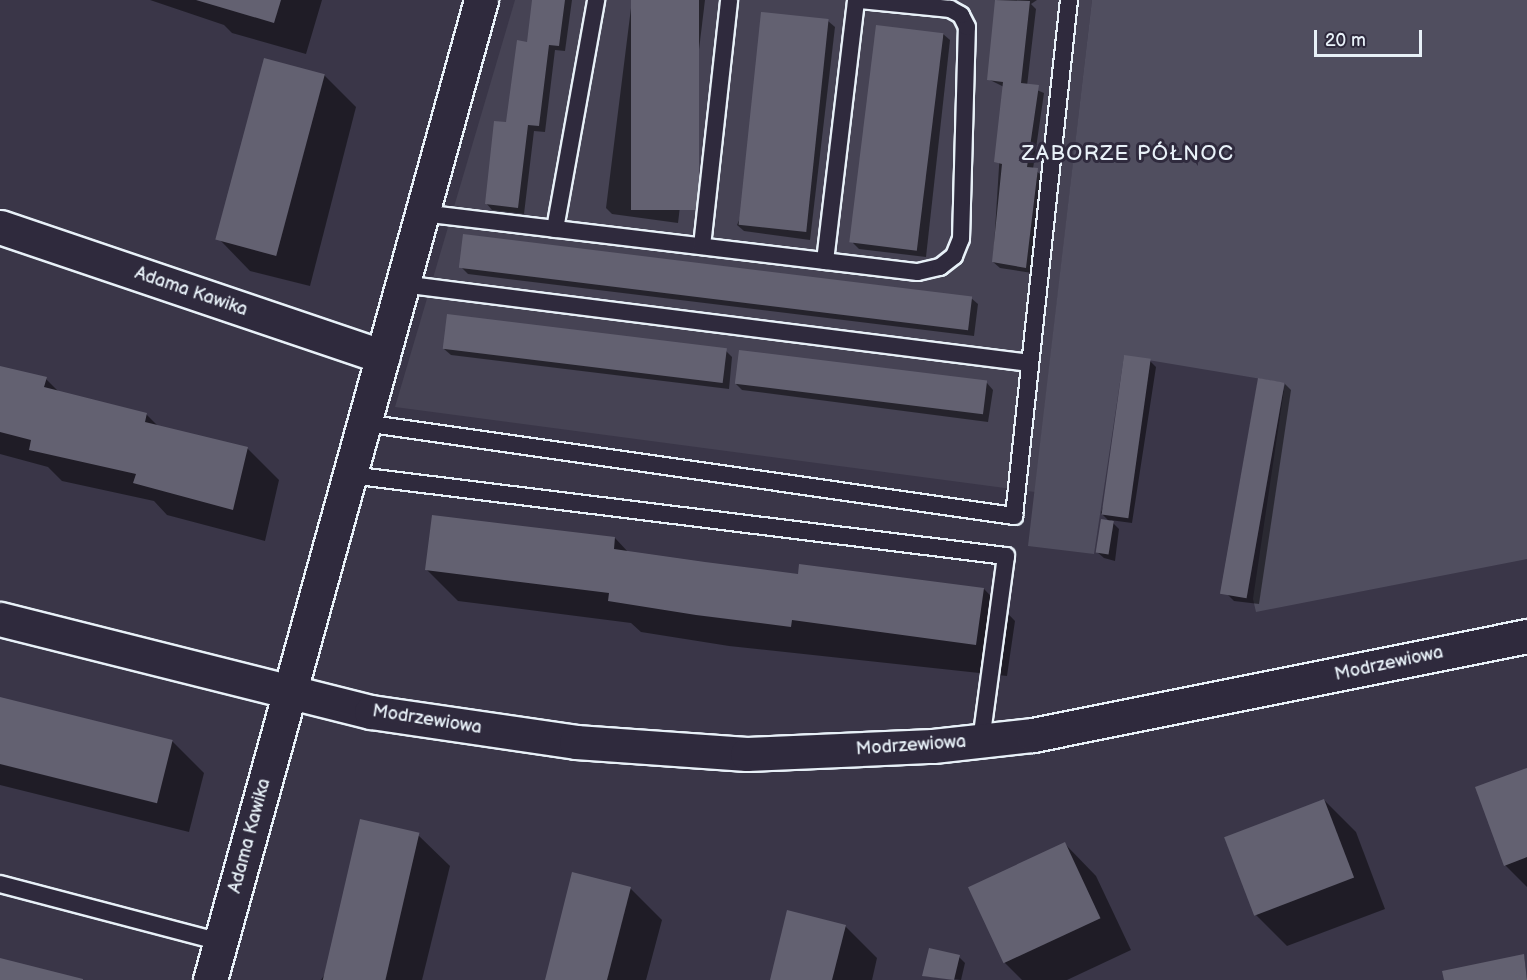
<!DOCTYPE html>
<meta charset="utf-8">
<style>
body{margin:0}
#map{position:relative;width:1527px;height:980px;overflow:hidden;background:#3a3648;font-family:"Balsamiq Sans",sans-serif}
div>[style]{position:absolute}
.built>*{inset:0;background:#464354}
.green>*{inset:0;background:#504e5f}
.shadow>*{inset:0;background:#0007}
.building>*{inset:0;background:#636171;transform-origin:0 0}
.roads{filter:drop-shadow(2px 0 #e8f1f8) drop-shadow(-2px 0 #e8f1f8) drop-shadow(0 2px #e8f1f8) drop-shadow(0 -2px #e8f1f8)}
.lane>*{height:16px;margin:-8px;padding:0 8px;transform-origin:8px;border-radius:8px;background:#2f2a3d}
.street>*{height:33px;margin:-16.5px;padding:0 16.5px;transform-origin:16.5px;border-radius:16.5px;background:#2f2a3d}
span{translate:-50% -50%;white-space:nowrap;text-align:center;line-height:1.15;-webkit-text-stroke:6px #2f2a3d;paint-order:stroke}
.street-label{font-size:18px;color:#e8f1f8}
.quarter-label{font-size:21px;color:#e8f1f8;letter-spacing:1.5px}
.scale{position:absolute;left:1314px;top:30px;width:108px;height:27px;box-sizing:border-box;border:3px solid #e8f1f8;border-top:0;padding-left:8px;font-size:18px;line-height:21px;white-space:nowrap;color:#e8f1f8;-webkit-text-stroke:4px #2f2a3d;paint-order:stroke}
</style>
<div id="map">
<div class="built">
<i style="clip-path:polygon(515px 0,1092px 0,1035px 492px,395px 407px)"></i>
</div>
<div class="green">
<i style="clip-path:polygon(1092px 0,1527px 0,1527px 559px,1256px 612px,1253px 599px,1285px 383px,1124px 356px,1094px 554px,1028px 546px)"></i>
</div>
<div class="shadow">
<i style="clip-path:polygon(150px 0,322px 0,306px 54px,232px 33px,224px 25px)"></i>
<i style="clip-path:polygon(533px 0,572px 0,565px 51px,555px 50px,545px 132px,534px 131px,524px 214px,492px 210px,486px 203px,528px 43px)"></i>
<i style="clip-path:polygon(632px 0,705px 0,678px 223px,612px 214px,606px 208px)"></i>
<i style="clip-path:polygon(997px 0,1037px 0,1031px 4px,1036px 9px,1027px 86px,1044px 93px,1033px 169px,1043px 176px,1032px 273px,1000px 268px,993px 262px,1004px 87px,988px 79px)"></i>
<i style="clip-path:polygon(828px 21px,835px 27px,810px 240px,744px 231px,737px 225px)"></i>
<i style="clip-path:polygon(943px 34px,950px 40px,926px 257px,859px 249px,853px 243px)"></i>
<i style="clip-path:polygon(324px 75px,356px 107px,310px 286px,250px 271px,219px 239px)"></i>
<i style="clip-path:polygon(462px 268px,971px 298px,978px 304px,974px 336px,468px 274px)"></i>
<i style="clip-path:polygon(444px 349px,726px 351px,732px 357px,729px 389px,451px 355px)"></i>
<i style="clip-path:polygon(1150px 361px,1156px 367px,1132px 523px,1110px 520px,1119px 529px,1115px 561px,1104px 558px,1097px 552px,1110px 522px,1101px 513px)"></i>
<i style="clip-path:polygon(0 367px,46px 379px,60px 393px,146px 414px,159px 427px,248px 449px,279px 480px,265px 541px,167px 515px,154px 501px,62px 481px,48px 467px,0 454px)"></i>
<i style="clip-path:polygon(987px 383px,993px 390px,988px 422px,742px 390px,736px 384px)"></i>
<i style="clip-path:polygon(1285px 384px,1291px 390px,1259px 604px,1234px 601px,1228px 595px)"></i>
<i style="clip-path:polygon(615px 538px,629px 553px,799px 575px,984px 589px,1015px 621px,1007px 676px,729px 646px,641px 632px,631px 623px,458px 601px,426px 569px)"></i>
<i style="clip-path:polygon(0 698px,172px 741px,204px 773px,189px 832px,0 785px)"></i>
<i style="clip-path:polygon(1527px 769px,1527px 887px,1505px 865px)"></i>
<i style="clip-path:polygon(1324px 800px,1356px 832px,1385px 909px,1287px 946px,1255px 914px)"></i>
<i style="clip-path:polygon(418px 835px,450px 866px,422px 980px,321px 980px)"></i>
<i style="clip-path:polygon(1065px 844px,1096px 876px,1131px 950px,1067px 980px,1022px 980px,1004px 962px)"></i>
<i style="clip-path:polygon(630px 888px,662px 920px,646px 980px,546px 980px)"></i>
<i style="clip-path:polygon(845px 926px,877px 958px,872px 980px,771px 980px)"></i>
<i style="clip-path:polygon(1524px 956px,1527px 980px,1445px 980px)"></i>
<i style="clip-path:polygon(959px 957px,965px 963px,961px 980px,924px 976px)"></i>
</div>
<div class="building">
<i style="clip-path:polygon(196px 0,281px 0,274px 23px)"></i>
<i style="clip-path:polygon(532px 0,565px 0,559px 46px,549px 45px,539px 126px,528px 125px,518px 208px,485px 204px,494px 121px,506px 122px,517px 40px,527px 42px)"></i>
<i style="left:631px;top:0;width:68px;height:210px"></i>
<i style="clip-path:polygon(995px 0,1030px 1px,1021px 83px,1039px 85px,1027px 167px,1038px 168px,1026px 268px,992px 262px,1002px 164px,994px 162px,1003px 82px,987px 80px)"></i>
<i style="left:761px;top:12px;width:68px;height:214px;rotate:6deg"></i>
<i style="left:876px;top:25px;width:68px;height:219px;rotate:7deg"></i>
<i style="left:264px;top:58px;width:63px;height:188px;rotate:15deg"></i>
<i style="left:463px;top:234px;width:513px;height:34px;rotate:7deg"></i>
<i style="left:447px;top:314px;width:282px;height:35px;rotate:7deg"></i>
<i style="left:739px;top:350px;width:250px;height:34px;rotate:7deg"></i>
<i style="left:1124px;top:355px;width:27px;height:161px;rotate:8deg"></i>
<i style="clip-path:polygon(0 366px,47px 377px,44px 387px,147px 413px,145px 422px,248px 447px,233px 510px,133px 483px,136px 474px,29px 450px,31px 440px,0 432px)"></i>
<i style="left:1258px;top:378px;width:27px;height:219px;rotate:10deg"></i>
<i style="clip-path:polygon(432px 515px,615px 537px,614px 549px,705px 562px,798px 574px,799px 564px,984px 588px,976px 645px,792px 620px,791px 627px,696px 615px,608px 601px,609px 593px,425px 570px)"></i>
<i style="left:1101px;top:519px;width:13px;height:34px;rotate:9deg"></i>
<i style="left:0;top:697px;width:178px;height:65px;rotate:14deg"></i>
<i style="clip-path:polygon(1527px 768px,1527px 857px,1504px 866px,1475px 787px)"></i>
<i style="left:1324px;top:799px;width:84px;height:107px;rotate:69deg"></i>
<i style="left:360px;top:819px;width:61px;height:166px;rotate:13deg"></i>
<i style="left:1065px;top:842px;width:84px;height:107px;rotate:65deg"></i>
<i style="clip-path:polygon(572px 872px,631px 887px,607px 980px,545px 980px)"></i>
<i style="clip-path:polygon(787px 910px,846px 925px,832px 980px,770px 980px)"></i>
<i style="clip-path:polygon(929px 948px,960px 955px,954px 980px,922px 976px)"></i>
<i style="clip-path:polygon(1524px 954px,1527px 980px,1444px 980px,1442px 971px)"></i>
<i style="clip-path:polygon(0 958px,83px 979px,83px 980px,0 980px)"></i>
</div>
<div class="roads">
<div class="lane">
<i style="left:422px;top:213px;width:499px;rotate:6.8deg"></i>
<i style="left:918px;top:272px;width:23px;rotate:-13deg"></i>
<i style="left:940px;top:267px;width:18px;rotate:-38deg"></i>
<i style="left:954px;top:256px;width:18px;rotate:-68deg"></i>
<i style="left:961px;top:239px;width:212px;rotate:-88.4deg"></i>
<i style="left:967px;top:27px;width:13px;rotate:-117deg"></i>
<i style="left:961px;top:15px;width:13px;rotate:-151deg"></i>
<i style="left:950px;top:9px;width:90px;rotate:-174.3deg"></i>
<i style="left:555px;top:229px;width:233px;rotate:-79.8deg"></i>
<i style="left:702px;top:246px;width:247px;rotate:-83.7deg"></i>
<i style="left:825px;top:261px;width:263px;rotate:-83.2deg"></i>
<i style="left:402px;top:284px;width:633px;rotate:7.17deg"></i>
<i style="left:364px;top:423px;width:657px;rotate:8.14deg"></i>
<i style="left:1014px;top:516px;width:519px;rotate:-83.92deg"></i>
<i style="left:350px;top:475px;width:661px;rotate:7.04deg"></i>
<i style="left:1006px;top:556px;width:187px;rotate:97.7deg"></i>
<i style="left:0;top:884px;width:228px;rotate:14.7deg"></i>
</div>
<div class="street">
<i style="left:0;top:227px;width:404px;rotate:18.7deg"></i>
<i style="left:0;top:619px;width:382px;rotate:14.1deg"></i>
<i style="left:371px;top:712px;width:207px;rotate:8.3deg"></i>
<i style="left:576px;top:742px;width:171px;rotate:4deg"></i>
<i style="left:747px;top:754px;width:186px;rotate:-2.5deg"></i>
<i style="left:933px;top:746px;width:101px;rotate:-6.3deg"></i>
<i style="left:1033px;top:735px;width:504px;rotate:-11.33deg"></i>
<i style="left:210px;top:980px;width:1017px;rotate:-74.54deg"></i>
</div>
</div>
<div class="street-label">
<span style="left:191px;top:292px;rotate:19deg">Adama Kawika</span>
<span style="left:1389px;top:664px;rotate:-12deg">Modrzewiowa</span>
<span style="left:427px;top:720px;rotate:9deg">Modrzewiowa</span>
<span style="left:911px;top:746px;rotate:-4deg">Modrzewiowa</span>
<span style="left:250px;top:836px;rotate:-75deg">Adama Kawika</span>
</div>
<div class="quarter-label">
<span style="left:1128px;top:154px">ZABORZE PÓŁNOC</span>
</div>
<div class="scale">20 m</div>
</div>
